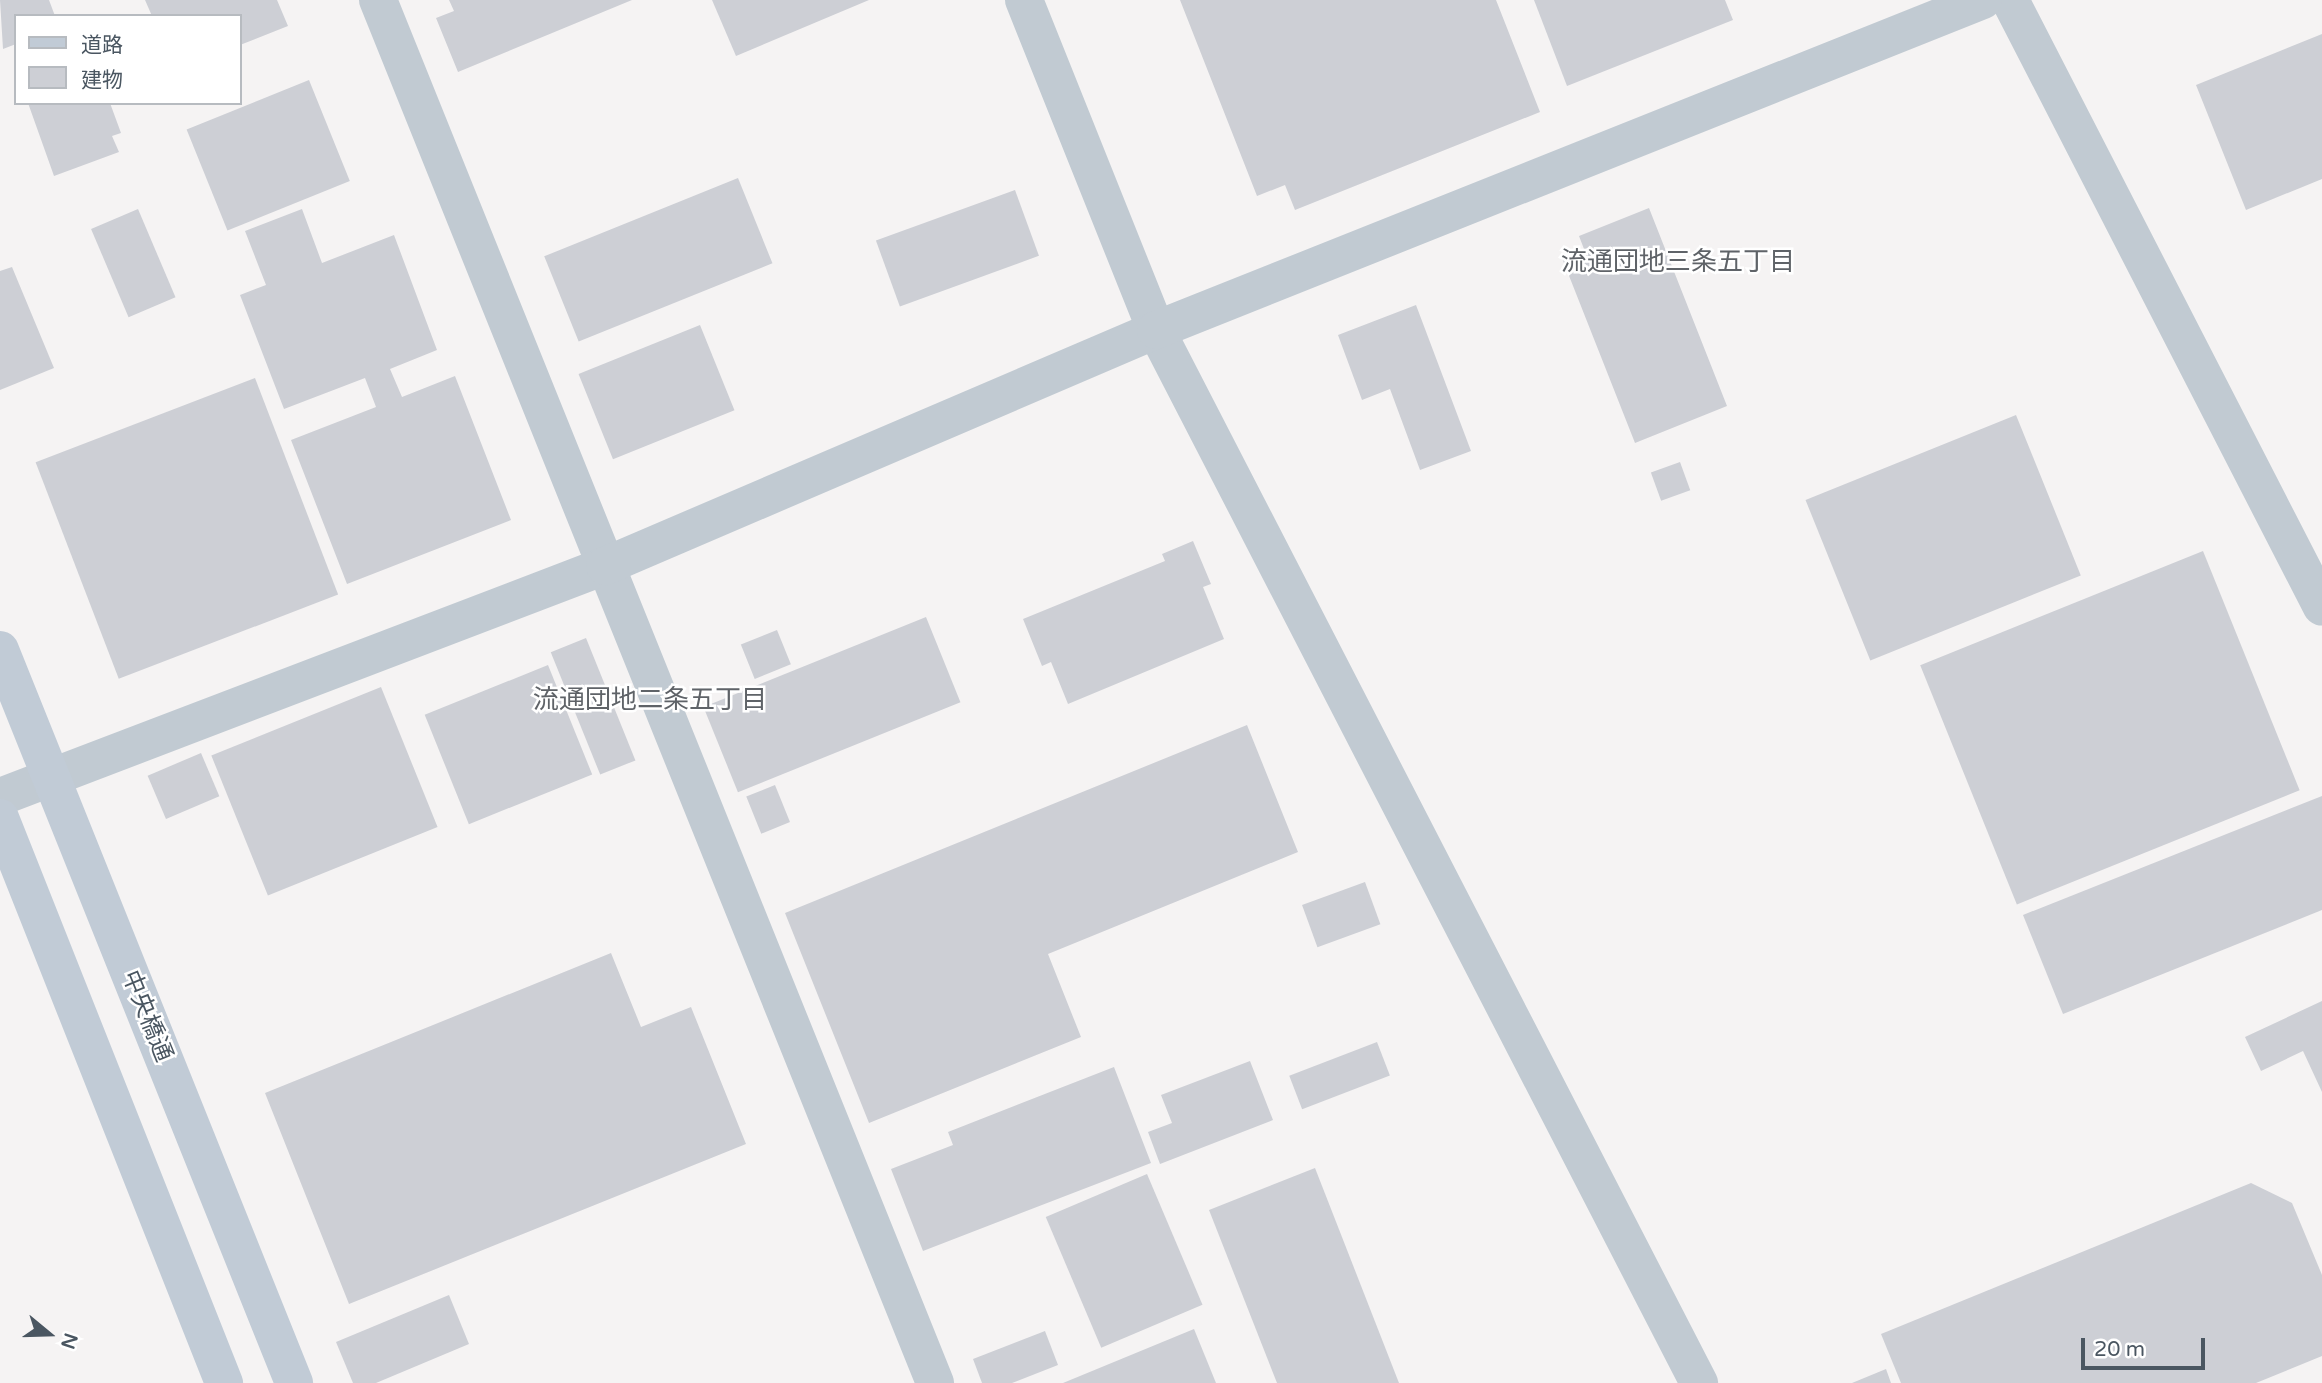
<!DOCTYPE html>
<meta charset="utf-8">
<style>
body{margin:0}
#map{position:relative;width:2322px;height:1383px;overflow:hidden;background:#f5f3f3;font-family:"Varela Round","Noto Sans JP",sans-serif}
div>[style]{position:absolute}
.building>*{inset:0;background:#cdcfd5;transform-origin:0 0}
.minor>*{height:38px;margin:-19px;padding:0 19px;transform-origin:19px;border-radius:19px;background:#c1cad2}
.secondary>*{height:38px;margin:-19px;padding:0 19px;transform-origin:19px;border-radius:19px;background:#c1cbd6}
span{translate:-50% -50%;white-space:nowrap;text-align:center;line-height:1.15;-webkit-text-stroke:5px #fff;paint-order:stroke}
.street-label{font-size:24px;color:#4a5661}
.neighbourhood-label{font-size:26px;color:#5f6368}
.legend{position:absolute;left:14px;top:14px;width:228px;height:91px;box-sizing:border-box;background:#fff;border:2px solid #b7bbc0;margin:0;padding:9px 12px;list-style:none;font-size:21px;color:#4a5661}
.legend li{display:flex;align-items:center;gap:14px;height:35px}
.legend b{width:35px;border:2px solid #b7bbc0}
.north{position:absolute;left:14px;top:1299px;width:70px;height:70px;-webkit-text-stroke:5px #fff;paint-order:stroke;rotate:109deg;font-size:19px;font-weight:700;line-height:28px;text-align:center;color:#4a5661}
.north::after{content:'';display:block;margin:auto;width:24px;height:32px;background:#4a5661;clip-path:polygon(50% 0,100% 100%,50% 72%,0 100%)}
.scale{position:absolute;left:2081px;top:1338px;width:124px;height:32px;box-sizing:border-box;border:4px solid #4a5661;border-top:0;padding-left:9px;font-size:21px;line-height:24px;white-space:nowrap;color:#4a5661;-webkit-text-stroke:5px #fff;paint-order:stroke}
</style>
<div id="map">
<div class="building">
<i style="clip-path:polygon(0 0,49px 0,55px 16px,16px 16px,16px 44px,3px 49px)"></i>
<i style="clip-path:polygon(145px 0,277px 0,288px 26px,240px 45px,240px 16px,152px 16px)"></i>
<i style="clip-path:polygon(449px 0,632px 0,458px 72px,436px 18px,454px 11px)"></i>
<i style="clip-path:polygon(712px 0,869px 0,736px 56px)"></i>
<i style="clip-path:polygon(1180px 0,1496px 0,1540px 112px,1295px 210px,1285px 185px,1257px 196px)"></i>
<i style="clip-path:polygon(1534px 0,1725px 0,1733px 20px,1567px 86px)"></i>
<i style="clip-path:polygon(2322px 34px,2322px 179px,2246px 210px,2196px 85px)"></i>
<i style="left:309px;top:80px;width:109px;height:132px;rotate:68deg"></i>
<i style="clip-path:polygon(28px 103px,110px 103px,121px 133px,112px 136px,119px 152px,54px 176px)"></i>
<i style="left:738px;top:178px;width:92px;height:209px;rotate:68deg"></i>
<i style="left:1015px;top:190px;width:70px;height:148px;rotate:70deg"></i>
<i style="clip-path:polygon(1649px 208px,1727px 406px,1635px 443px,1562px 258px,1584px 249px,1579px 236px)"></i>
<i style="left:138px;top:209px;width:96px;height:51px;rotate:67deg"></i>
<i style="clip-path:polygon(302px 209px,322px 263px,394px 235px,437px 350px,390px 369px,402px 397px,455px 376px,511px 520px,347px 584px,291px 440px,376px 407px,365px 378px,284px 409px,240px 295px,266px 285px,245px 231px)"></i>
<i style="clip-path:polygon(12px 267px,54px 368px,0 390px,0 271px)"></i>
<i style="clip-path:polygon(1416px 305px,1471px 451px,1420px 470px,1390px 389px,1362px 400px,1338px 335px)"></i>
<i style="left:700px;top:325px;width:92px;height:131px;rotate:68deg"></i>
<i style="left:255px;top:378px;width:232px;height:235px;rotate:69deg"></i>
<i style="left:2016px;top:415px;width:173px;height:227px;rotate:68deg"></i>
<i style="left:1680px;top:462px;width:30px;height:31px;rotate:70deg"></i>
<i style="clip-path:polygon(1193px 541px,1211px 584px,1203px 587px,1224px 639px,1068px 704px,1051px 662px,1042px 666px,1023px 619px,1165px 561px,1162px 554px)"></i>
<i style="left:2203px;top:551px;width:258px;height:305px;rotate:68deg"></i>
<i style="left:926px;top:617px;width:92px;height:240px;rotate:68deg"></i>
<i style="left:777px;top:630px;width:37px;height:39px;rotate:68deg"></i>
<i style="left:586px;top:638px;width:132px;height:38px;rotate:68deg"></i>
<i style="left:548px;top:665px;width:118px;height:133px;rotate:68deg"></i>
<i style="left:381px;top:687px;width:151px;height:183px;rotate:68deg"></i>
<i style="clip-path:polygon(1247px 725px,1298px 852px,1048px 954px,1081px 1037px,869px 1123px,785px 913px)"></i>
<i style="left:201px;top:753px;width:47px;height:58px;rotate:67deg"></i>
<i style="left:775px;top:785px;width:40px;height:31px;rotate:68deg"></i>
<i style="clip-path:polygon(2322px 796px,2322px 910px,2063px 1014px,2023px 915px)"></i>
<i style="left:1365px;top:882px;width:45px;height:67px;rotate:70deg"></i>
<i style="clip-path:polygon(611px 953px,641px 1027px,691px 1007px,746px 1144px,349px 1304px,265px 1093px)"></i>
<i style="clip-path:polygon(2322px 1001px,2322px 1092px,2303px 1051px,2261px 1071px,2245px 1037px)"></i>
<i style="left:1377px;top:1042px;width:36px;height:94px;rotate:69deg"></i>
<i style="clip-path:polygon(1250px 1061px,1273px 1120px,1160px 1164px,1148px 1132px,1172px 1123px,1161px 1095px)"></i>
<i style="clip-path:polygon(1114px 1067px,1151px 1163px,923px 1251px,891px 1169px,953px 1145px,948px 1132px)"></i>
<i style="clip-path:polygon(1315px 1168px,1399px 1383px,1277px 1383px,1209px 1210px)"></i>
<i style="left:1147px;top:1174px;width:142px;height:110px;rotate:67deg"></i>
<i style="clip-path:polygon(2251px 1183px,2292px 1203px,2322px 1275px,2322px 1356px,2256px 1383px,1901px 1383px,1881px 1334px)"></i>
<i style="clip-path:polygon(449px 1295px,469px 1344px,376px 1383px,353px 1383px,336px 1342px)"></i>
<i style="clip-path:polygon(1194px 1329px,1216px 1383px,1063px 1383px)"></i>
<i style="clip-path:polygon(1045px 1331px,1058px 1365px,1012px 1383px,982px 1383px,973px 1359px)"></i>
<i style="clip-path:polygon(1886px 1369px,1891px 1383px,1852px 1383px)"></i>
</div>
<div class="minor">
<i style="left:378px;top:0;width:1491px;rotate:68.06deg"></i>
<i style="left:1024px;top:0;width:355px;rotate:68.2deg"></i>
<i style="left:1156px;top:330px;width:1185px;rotate:62.72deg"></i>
<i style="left:2010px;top:0;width:682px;rotate:62.8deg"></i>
<i style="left:0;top:797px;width:648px;rotate:-20.9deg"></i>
<i style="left:605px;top:566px;width:599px;rotate:-23.19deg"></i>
<i style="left:1156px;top:330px;width:890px;rotate:-21.75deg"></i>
</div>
<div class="secondary">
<i style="left:0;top:650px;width:790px;rotate:68.14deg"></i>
<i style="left:0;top:818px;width:608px;rotate:68.37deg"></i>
</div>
<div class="street-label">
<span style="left:147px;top:1016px;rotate:68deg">中央橋通</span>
</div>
<div class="neighbourhood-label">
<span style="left:1678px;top:262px">流通団地三条五丁目</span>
<span style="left:650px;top:700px">流通団地二条五丁目</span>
</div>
<ul class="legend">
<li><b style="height:9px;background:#c1cbd6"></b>道路</li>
<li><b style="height:19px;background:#cdcfd5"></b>建物</li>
</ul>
<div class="north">N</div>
<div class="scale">20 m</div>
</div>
